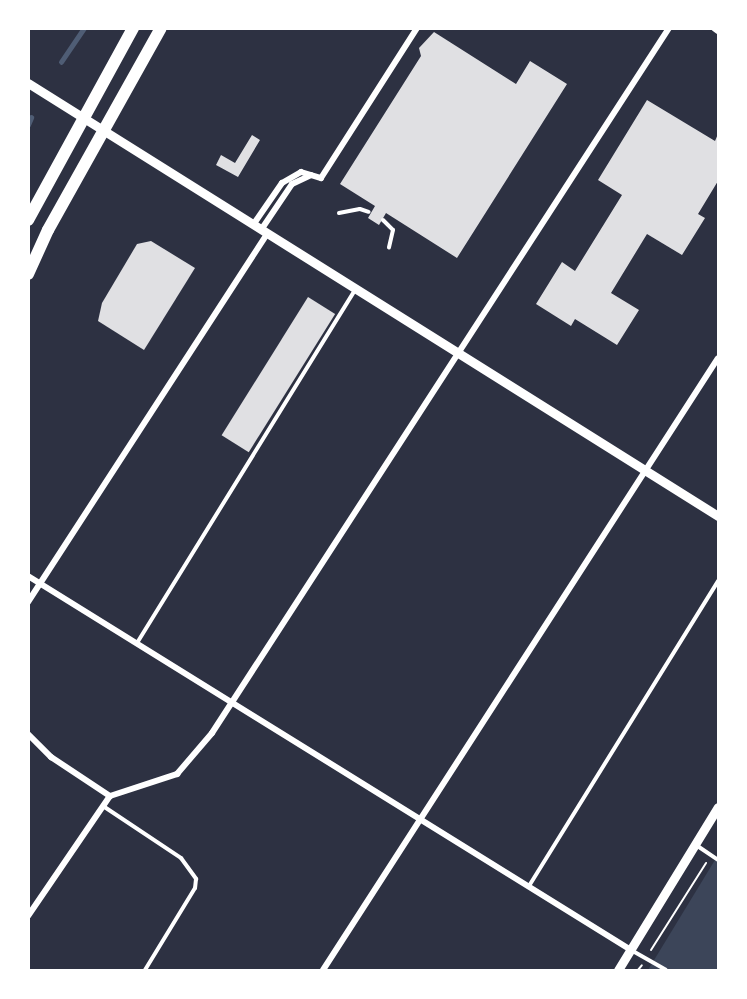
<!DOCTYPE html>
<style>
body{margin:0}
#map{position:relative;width:747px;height:999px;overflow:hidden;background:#2d3142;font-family:"DejaVu Sans",sans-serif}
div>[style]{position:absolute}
.green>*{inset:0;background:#3c4559}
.stream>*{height:4.5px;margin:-2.25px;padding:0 2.25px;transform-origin:2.25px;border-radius:2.25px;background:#4f5d75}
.building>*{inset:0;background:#e0e0e3;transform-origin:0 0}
.path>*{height:2px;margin:-1px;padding:0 1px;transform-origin:1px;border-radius:1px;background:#fff}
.service>*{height:4px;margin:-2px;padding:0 2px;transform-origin:2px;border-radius:2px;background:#fff}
.minor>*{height:6px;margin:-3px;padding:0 3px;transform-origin:3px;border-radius:3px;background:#fff}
.tertiary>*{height:9px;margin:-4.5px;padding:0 4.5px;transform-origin:4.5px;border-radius:4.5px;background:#fff}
.trunk>*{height:12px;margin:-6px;padding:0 6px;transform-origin:6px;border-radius:6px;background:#fff}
span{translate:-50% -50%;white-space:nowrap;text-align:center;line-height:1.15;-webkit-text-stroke:6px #fff;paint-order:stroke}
.frame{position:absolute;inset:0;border:30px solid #fff;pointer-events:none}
</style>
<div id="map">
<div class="green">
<i style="clip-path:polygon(718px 855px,718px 970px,648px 970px)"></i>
</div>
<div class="stream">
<i style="left:61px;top:62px;width:41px;rotate:-55.9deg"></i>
<i style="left:28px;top:125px;width:8px;rotate:-67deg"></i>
</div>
<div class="building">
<i style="clip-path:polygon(434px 32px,516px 84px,530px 61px,567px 84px,457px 258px,386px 213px,379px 225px,368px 218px,375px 206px,340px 184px,421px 56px,419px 48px)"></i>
<i style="clip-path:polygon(647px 100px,715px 141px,718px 134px,718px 181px,698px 214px,705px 218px,682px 255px,647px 234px,611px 293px,639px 310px,617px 345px,575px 319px,571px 326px,536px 304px,562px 262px,575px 271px,622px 195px,598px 180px)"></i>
<i style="clip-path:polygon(252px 135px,260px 140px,238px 177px,216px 165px,221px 155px,235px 163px)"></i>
<i style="clip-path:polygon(151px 241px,195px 268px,144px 350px,98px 321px,102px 303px,137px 244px)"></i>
<i style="left:308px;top:297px;width:32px;height:163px;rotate:32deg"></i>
</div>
<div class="path">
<i style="left:651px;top:950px;width:103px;rotate:-57.7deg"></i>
<i style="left:638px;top:970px;width:6px;rotate:-51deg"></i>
</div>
<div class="service">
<i style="left:339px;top:213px;width:21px;rotate:-11deg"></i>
<i style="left:360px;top:209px;width:9px;rotate:18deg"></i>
<i style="left:383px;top:220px;width:14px;rotate:45deg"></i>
<i style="left:393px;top:230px;width:18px;rotate:103deg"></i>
<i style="left:137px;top:643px;width:415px;rotate:-58.3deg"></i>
<i style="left:103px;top:806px;width:94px;rotate:33.7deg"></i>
<i style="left:181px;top:858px;width:26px;rotate:54deg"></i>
<i style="left:196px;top:879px;width:9px;rotate:96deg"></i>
<i style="left:195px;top:888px;width:96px;rotate:121.4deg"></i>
<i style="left:696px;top:845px;width:27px;rotate:34deg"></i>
<i style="left:529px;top:886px;width:359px;rotate:-58.2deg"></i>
<i style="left:631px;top:950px;width:40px;rotate:29.7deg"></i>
</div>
<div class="minor">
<i style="left:714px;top:28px;width:5px;rotate:37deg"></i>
<i style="left:253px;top:225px;width:51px;rotate:-55.4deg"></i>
<i style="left:282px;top:183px;width:22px;rotate:-30deg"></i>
<i style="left:301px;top:172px;width:21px;rotate:17deg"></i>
<i style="left:321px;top:178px;width:178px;rotate:-57.4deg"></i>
<i style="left:261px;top:230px;width:55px;rotate:-56deg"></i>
<i style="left:292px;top:184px;width:21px;rotate:-25deg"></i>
<i style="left:28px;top:576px;width:710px;rotate:31.81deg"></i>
<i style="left:28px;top:602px;width:439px;rotate:-57deg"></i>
<i style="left:28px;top:734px;width:33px;rotate:45deg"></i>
<i style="left:51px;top:757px;width:71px;rotate:33.5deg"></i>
<i style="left:28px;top:916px;width:145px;rotate:-55.7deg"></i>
<i style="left:110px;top:796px;width:71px;rotate:-18.2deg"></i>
<i style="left:177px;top:774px;width:54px;rotate:-49.5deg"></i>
<i style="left:212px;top:733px;width:840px;rotate:-57.05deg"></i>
<i style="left:323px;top:970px;width:728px;rotate:-57.16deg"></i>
</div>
<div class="tertiary">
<i style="left:28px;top:83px;width:815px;rotate:32.11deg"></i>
<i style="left:618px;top:970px;width:191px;rotate:-58.5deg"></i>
</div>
<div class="trunk">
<i style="left:28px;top:220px;width:219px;rotate:-61.3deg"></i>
<i style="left:28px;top:274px;width:48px;rotate:-65.6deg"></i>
<i style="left:48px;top:230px;width:231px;rotate:-60.8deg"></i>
</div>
<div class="frame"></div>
</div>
